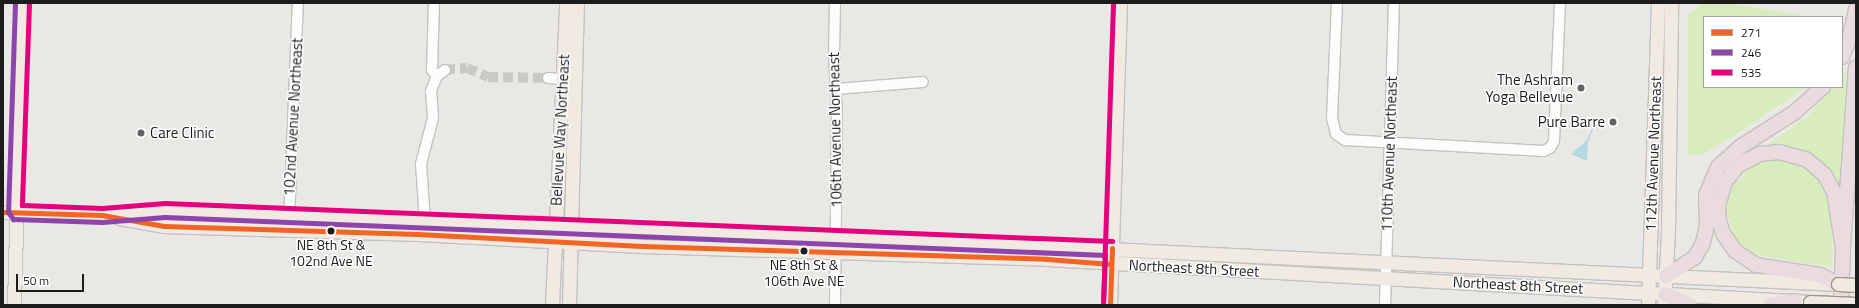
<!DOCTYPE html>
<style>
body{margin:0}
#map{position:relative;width:1859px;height:308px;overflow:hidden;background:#eae8e4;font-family:"Titillium Web",sans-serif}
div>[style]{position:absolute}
.grass>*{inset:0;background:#d8ecbe}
.water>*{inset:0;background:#b3d9e2}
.minor-tunnel>*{height:10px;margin-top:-5px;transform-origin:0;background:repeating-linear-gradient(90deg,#cbc9c6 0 10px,transparent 0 15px)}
.roads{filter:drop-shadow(1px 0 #c3c2c0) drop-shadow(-1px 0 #c3c2c0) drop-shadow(0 1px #c3c2c0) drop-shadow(0 -1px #c3c2c0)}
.minor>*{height:10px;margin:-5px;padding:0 5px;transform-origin:5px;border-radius:5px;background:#fcfcfb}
.major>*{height:13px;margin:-6.5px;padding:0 6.5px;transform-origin:6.5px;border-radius:6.5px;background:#f0eae2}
.highway>*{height:14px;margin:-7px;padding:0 7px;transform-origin:7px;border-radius:7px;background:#eadcde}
.bridges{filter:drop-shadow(1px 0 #a09581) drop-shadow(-1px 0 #a09581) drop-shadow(0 1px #a09581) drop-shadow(0 -1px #a09581)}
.major-bridge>*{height:13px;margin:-6.5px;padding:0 6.5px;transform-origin:6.5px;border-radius:6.5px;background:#f0eae2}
.bus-1>*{height:5px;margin:-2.5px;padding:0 2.5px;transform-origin:2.5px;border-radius:2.5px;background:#f26522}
.bus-2>*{height:5px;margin:-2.5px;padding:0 2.5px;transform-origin:2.5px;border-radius:2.5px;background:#8e44ad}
.bus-3>*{height:5px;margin:-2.5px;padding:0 2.5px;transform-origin:2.5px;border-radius:2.5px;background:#e5007d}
.dots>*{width:11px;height:11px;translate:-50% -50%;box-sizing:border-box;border:2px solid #fff;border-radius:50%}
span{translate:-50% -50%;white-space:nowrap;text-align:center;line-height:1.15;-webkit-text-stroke:3px #fff;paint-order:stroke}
.bus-label{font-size:14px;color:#1c1c1c}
.poi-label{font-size:15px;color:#1c1c1c}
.right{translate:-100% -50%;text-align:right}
.left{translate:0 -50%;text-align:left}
.street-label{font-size:15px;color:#1c1c1c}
.frame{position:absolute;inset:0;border:4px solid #1c1c1c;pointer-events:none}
.legend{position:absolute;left:1703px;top:16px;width:140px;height:72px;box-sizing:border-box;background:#fff;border:1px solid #a4a4a4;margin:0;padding:5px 7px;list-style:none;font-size:12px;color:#1c1c1c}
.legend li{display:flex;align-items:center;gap:8px;height:20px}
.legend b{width:20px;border:1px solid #a4a4a4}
.scale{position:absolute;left:16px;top:274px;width:68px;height:18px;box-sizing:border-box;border:2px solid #1c1c1c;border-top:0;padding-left:5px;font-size:12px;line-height:14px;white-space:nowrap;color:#1c1c1c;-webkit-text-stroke:3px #fff;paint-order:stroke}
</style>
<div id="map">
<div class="grass">
<i style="clip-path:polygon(1700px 3px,1726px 3px,1812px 17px,1704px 17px,1704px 87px,1806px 87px,1729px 139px,1701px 155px,1688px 155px,1688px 14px,1695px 11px)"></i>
<i style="clip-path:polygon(1845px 69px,1847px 88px,1841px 193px,1832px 178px,1766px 146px,1807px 117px,1834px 87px,1842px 87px,1842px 74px)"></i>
<i style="clip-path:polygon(1777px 160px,1791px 162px,1805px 169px,1822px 181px,1833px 211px,1832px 267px,1756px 255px,1735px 239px,1727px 213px,1728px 199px,1733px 186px,1751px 167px,1764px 161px)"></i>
</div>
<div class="water">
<i style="clip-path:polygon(1597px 119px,1588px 142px,1587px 161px,1571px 154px,1586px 141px)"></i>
</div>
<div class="minor-tunnel">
<i style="left:445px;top:70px;width:22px;rotate:-5deg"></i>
<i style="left:467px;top:68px;width:23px;rotate:23deg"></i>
<i style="left:488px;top:77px;width:60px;rotate:1deg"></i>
</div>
<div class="roads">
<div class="minor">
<i style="left:434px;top:3px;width:67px;rotate:91.7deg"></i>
<i style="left:432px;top:70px;width:8px;rotate:50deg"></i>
<i style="left:1337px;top:3px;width:115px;rotate:92.5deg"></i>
<i style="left:1332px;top:118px;width:16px;rotate:76deg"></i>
<i style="left:1336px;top:134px;width:11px;rotate:34deg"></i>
<i style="left:1345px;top:140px;width:199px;rotate:3.2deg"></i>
<i style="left:1544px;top:151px;width:7px;rotate:-27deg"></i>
<i style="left:1550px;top:148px;width:8px;rotate:-60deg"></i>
<i style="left:1554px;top:141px;width:138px;rotate:-87.5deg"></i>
<i style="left:548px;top:78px;width:14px;rotate:4deg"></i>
<i style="left:836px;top:89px;width:87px;rotate:-4.6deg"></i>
<i style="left:425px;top:221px;width:57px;rotate:-94deg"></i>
<i style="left:421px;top:164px;width:48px;rotate:-75.4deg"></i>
<i style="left:433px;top:118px;width:27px;rotate:-94deg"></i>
<i style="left:431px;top:91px;width:16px;rotate:-68deg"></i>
<i style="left:437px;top:76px;width:10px;rotate:-37deg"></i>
<i style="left:289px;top:223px;width:220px;rotate:-87.7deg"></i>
<i style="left:835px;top:305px;width:186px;rotate:-89.4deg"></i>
<i style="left:837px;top:119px;width:65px;rotate:-92.6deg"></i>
<i style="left:834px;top:54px;width:51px;rotate:-88.9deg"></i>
<i style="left:1385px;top:305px;width:302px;rotate:-88.3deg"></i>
</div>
<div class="major">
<i style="left:3px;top:212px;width:99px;rotate:1.7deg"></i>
<i style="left:102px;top:215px;width:63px;rotate:-4.5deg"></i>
<i style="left:165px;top:210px;width:106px;rotate:3.2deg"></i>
<i style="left:271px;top:216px;width:565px;rotate:2.03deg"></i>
<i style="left:836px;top:236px;width:1003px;rotate:2.74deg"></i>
<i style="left:119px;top:218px;width:46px;rotate:10.1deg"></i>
<i style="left:164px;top:226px;width:254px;rotate:1.8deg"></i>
<i style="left:418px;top:234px;width:224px;rotate:3.1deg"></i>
<i style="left:642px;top:246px;width:405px;rotate:1.8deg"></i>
<i style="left:1047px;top:259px;width:764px;rotate:3.23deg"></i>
<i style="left:14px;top:305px;width:302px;rotate:-88.5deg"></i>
<i style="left:552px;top:305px;width:302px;rotate:-87.3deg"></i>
<i style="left:569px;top:305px;width:302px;rotate:-88.5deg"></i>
<i style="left:1110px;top:305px;width:302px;rotate:-88.1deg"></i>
<i style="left:1648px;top:305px;width:302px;rotate:-88.1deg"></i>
<i style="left:1664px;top:305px;width:73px;rotate:-86.9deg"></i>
<i style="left:1668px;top:232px;width:229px;rotate:-89.2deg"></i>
</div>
<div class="highway">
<i style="left:1842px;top:57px;width:18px;rotate:-68deg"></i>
<i style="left:1849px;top:40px;width:32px;rotate:-77deg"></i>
<i style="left:1666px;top:276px;width:35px;rotate:-33deg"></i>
<i style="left:1695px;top:257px;width:16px;rotate:-60deg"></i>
<i style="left:1703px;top:243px;width:19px;rotate:-78deg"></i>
<i style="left:1707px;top:224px;width:29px;rotate:-92deg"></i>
<i style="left:1706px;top:195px;width:30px;rotate:-67deg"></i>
<i style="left:1718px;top:167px;width:30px;rotate:-42deg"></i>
<i style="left:1740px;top:147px;width:65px;rotate:-32.5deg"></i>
<i style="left:1795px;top:112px;width:38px;rotate:-42deg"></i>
<i style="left:1838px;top:284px;width:20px;rotate:-153deg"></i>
<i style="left:1820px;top:275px;width:65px;rotate:-171.1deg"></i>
<i style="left:1756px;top:265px;width:25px;rotate:-146deg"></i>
<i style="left:1735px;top:251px;width:22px;rotate:-124deg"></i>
<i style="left:1723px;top:233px;width:13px;rotate:-108deg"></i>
<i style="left:1719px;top:221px;width:15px;rotate:-94deg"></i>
<i style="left:1718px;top:206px;width:25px;rotate:-74deg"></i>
<i style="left:1725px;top:182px;width:22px;rotate:-51deg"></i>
<i style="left:1739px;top:165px;width:24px;rotate:-28deg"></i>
<i style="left:1760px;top:154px;width:19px;rotate:-6deg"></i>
<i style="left:1779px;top:152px;width:28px;rotate:15deg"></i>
<i style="left:1806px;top:159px;width:23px;rotate:40deg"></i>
<i style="left:1824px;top:174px;width:21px;rotate:61deg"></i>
<i style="left:1834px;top:192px;width:57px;rotate:80.9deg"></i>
<i style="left:1665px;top:294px;width:27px;rotate:24deg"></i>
<i style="left:1770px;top:305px;width:25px;rotate:-9deg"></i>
<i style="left:1841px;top:305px;width:57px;rotate:-88deg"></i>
<i style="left:1843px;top:248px;width:181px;rotate:-85.9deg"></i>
</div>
</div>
<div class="bridges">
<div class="major-bridge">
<i style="left:1838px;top:284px;width:18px;rotate:3deg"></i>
<i style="left:1810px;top:302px;width:46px;rotate:2.5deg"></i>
</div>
</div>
<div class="bus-1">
<i style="left:3px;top:212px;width:99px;rotate:1.7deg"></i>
<i style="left:102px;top:215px;width:63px;rotate:10.1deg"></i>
<i style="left:164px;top:226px;width:254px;rotate:1.8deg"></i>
<i style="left:418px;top:234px;width:224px;rotate:3.1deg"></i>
<i style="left:642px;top:246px;width:405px;rotate:1.8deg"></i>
<i style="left:1047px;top:259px;width:64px;rotate:4.5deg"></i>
<i style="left:1110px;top:305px;width:57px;rotate:-88deg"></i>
</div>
<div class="bus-2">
<i style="left:15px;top:3px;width:209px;rotate:91.9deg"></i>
<i style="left:8px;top:212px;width:9px;rotate:54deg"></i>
<i style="left:13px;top:219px;width:89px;rotate:1.9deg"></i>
<i style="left:102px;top:222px;width:63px;rotate:-4.5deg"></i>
<i style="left:165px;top:217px;width:941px;rotate:2.31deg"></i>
<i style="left:1105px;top:255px;width:50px;rotate:92.3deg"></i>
</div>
<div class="bus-3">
<i style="left:29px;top:3px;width:202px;rotate:92deg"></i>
<i style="left:22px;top:205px;width:80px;rotate:2.1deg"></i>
<i style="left:102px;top:208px;width:63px;rotate:-4.5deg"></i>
<i style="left:165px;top:203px;width:948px;rotate:2.3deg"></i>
<i style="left:1103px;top:305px;width:302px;rotate:-88.1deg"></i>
</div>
<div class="dots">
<i style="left:1581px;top:88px;background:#646362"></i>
<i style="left:1613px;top:122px;background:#646362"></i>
<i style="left:141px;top:133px;background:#646362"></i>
<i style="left:331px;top:231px;background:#1c1c1c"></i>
<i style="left:804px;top:251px;background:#1c1c1c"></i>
</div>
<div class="bus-label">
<span style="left:331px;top:253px">NE 8th St &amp;<br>102nd Ave NE</span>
<span style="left:804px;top:273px">NE 8th St &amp;<br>106th Ave NE</span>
</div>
<div class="poi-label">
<span class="right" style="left:1573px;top:88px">The Ashram<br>Yoga Bellevue</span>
<span class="right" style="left:1605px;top:122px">Pure Barre</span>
<span class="left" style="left:150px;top:133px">Care Clinic</span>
</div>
<div class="street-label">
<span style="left:293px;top:117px;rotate:-87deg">102nd Avenue Northeast</span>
<span style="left:560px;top:130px;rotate:-87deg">Bellevue Way Northeast</span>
<span style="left:835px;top:130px;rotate:-91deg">106th Avenue Northeast</span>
<span style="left:1389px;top:154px;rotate:-88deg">110th Avenue Northeast</span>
<span style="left:1653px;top:154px;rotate:-88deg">112th Avenue Northeast</span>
<span style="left:1194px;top:268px;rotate:3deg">Northeast 8th Street</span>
<span style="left:1518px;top:285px;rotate:3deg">Northeast 8th Street</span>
</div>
<div class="frame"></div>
<ul class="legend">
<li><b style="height:5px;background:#f26522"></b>271</li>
<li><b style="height:5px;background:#8e44ad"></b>246</li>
<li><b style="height:5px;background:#e5007d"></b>535</li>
</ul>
<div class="scale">50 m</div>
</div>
